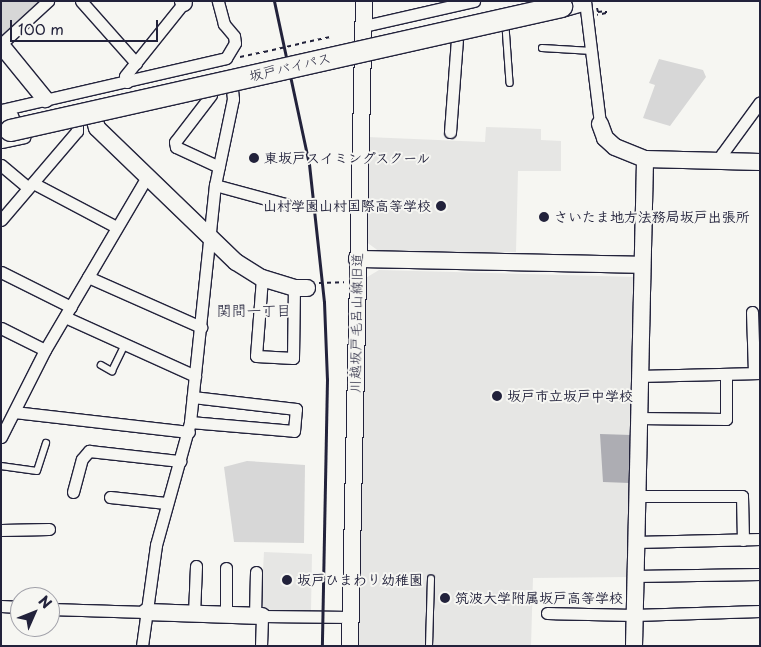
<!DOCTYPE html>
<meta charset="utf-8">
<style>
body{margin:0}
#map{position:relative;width:761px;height:647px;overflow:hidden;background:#f6f6f2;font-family:"Playpen Sans","Klee One",sans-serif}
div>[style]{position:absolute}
.built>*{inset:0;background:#e6e6e4}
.green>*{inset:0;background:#d7d7d7}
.water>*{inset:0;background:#adadb3}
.path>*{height:2px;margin-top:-1px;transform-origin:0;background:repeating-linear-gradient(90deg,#22223b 0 4px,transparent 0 8px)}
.roads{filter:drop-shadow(1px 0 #22223b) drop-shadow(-1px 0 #22223b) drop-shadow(0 1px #22223b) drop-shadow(0 -1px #22223b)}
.lane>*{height:5.5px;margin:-2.75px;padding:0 2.75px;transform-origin:2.75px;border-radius:2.75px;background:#f6f6f2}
.street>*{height:11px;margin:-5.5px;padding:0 5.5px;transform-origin:5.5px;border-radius:5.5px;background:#f6f6f2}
.secondary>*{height:16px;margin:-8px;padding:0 8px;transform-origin:8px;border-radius:8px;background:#f6f6f2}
.highway>*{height:21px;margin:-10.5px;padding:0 10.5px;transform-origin:10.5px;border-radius:10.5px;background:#f6f6f2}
.rail>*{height:3px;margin:-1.5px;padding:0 1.5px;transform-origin:1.5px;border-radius:1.5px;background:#22223b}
.path-bridge>*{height:2px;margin-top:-1px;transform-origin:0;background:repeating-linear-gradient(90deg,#22223b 0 4px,transparent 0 8px)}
.bridges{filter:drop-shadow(1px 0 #22223b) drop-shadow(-1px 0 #22223b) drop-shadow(0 1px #22223b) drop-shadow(0 -1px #22223b)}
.highway-bridge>*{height:21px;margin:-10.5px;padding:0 10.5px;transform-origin:10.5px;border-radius:10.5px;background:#f6f6f2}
.dots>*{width:14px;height:14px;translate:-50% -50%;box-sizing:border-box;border:2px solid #f6f6f2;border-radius:50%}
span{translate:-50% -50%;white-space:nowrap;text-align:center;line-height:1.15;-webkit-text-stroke:4px #f6f6f2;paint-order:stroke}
.street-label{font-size:14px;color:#22223b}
.poi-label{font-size:14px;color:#22223b;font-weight:700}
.left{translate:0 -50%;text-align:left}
.right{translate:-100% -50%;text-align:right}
.neighbourhood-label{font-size:15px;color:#22223b}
.frame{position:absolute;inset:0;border:2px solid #22223b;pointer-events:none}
.north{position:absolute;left:10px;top:587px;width:50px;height:50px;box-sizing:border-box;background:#f6f6f2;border:1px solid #a1a1a9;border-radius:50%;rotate:46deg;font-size:14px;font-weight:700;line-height:20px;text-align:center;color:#22223b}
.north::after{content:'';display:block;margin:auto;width:18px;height:22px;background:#22223b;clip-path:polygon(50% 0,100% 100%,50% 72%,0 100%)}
.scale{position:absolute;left:10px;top:20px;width:148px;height:22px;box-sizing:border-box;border:2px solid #22223b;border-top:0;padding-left:6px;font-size:15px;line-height:18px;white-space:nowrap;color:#22223b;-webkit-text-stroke:4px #f6f6f2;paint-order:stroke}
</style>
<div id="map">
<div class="built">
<i style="clip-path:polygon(486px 127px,541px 129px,541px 140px,561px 141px,561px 171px,518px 171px,516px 252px,380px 252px,365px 241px,367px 137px,485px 142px)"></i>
<i style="clip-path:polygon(379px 270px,635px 277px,629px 577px,533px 578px,531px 646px,358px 646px,364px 279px)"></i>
<i style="clip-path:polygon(264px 552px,312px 554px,311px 611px,264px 611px,261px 607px)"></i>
</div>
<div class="green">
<i style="clip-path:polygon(1px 1px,40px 1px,1px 36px)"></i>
<i style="clip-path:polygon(659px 59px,703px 70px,706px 77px,670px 126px,643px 118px,655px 85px,649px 83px)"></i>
<i style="clip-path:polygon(247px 461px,305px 465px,304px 543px,234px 542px,224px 467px)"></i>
</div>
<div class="water">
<i style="clip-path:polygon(600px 434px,631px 435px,630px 483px,603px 482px)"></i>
</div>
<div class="path">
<i style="left:597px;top:8px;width:4px;rotate:76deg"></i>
<i style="left:598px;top:12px;width:8px;rotate:-7deg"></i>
<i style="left:606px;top:11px;width:2px;rotate:90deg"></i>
<i style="left:606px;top:13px;width:9px;rotate:167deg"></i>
<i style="left:302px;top:43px;width:30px;rotate:-12deg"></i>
<i style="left:240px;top:57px;width:25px;rotate:-12deg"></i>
<i style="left:319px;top:283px;width:25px;rotate:-2deg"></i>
</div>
<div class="roads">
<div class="lane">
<i style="left:506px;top:27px;width:56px;rotate:85.9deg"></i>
<i style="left:542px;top:48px;width:50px;rotate:3.4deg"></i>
<i style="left:101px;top:365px;width:13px;rotate:29deg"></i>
<i style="left:112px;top:371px;width:30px;rotate:-64deg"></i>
<i style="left:1px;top:466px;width:36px;rotate:8deg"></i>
<i style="left:37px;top:471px;width:29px;rotate:-72deg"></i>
<i style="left:429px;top:646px;width:67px;rotate:-88.3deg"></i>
</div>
<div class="street">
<i style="left:81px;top:1px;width:83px;rotate:48.4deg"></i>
<i style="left:585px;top:1px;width:124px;rotate:83deg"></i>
<i style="left:364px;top:26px;width:113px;rotate:-12.8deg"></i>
<i style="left:1px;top:44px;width:64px;rotate:-42.5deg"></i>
<i style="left:127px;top:82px;width:6px;rotate:-108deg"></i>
<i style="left:125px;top:76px;width:96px;rotate:-51.3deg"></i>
<i style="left:211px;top:95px;width:59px;rotate:127.5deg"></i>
<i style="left:175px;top:142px;width:5px;rotate:79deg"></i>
<i style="left:176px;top:147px;width:47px;rotate:24.9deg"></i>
<i style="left:1px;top:110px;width:231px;rotate:-13deg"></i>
<i style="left:226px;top:58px;width:17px;rotate:-59deg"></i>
<i style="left:235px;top:43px;width:7px;rotate:-98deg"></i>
<i style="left:234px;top:36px;width:16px;rotate:-130deg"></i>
<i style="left:224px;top:24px;width:24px;rotate:-105deg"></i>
<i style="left:450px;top:132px;width:94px;rotate:-85.7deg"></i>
<i style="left:1px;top:142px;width:24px;rotate:-12deg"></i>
<i style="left:722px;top:161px;width:7px;rotate:-90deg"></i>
<i style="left:722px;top:154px;width:64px;rotate:-53.8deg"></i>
<i style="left:1px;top:165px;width:35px;rotate:40deg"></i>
<i style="left:33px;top:183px;width:94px;rotate:27.9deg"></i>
<i style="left:215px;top:185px;width:73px;rotate:15.2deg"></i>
<i style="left:1px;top:220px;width:117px;rotate:-49.5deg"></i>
<i style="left:77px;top:131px;width:6px;rotate:-90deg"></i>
<i style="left:1px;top:272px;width:78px;rotate:26.6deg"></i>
<i style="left:88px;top:277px;width:124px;rotate:23.9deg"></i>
<i style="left:262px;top:278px;width:78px;rotate:94.4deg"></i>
<i style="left:256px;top:356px;width:37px;rotate:3deg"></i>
<i style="left:293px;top:358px;width:70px;rotate:-89.2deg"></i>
<i style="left:752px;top:312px;width:61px;rotate:88.1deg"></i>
<i style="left:65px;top:317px;width:143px;rotate:24.4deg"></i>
<i style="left:1px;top:328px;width:49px;rotate:26.6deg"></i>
<i style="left:638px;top:376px;width:122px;rotate:-1.4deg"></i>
<i style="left:14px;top:412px;width:176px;rotate:6.5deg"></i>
<i style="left:637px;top:418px;width:89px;rotate:0.6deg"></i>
<i style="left:726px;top:419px;width:45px;rotate:-90deg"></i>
<i style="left:190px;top:422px;width:104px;rotate:4.9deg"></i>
<i style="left:294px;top:431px;width:22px;rotate:-85deg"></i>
<i style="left:296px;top:409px;width:104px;rotate:-173.4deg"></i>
<i style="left:1px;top:437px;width:97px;rotate:-63.2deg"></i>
<i style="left:45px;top:350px;width:201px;rotate:-59.5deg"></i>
<i style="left:73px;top:492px;width:34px;rotate:-75deg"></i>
<i style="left:82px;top:459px;width:11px;rotate:-49deg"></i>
<i style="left:89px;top:451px;width:92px;rotate:6.3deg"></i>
<i style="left:636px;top:496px;width:106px"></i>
<i style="left:742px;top:496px;width:44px;rotate:88.7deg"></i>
<i style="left:110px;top:497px;width:56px;rotate:6.1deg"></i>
<i style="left:1px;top:530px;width:48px;rotate:-1.2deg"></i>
<i style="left:635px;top:542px;width:125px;rotate:-1.4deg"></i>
<i style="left:634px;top:576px;width:126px;rotate:-0.9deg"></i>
<i style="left:1px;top:606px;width:19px;rotate:3deg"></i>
<i style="left:50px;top:609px;width:96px;rotate:1.8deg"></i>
<i style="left:547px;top:613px;width:87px;rotate:1.3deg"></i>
<i style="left:634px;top:615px;width:126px;rotate:-1.8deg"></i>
<i style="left:194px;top:614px;width:48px;rotate:-87.6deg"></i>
<i style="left:226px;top:615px;width:47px;rotate:-90deg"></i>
<i style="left:255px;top:616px;width:44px;rotate:-88.7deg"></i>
<i style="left:142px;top:646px;width:102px;rotate:-82.1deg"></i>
<i style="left:156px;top:545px;width:128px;rotate:-74.5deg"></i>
<i style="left:190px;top:422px;width:238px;rotate:-84deg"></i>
<i style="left:215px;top:185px;width:88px;rotate:-78.2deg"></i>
<i style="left:233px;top:99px;width:9px;rotate:-96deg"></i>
<i style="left:261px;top:646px;width:30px;rotate:-88deg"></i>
<i style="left:262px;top:616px;width:89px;rotate:0.6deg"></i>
</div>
<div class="secondary">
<i style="left:183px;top:1px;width:2px;rotate:63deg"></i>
<i style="left:1px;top:45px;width:70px;rotate:50.8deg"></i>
<i style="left:95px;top:121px;width:7px;rotate:74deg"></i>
<i style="left:97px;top:128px;width:193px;rotate:44deg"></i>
<i style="left:236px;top:262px;width:31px;rotate:32deg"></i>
<i style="left:262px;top:278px;width:34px;rotate:17deg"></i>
<i style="left:294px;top:288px;width:13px"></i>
<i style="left:600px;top:124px;width:15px;rotate:70deg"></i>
<i style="left:605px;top:138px;width:13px;rotate:42deg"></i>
<i style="left:615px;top:147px;width:32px;rotate:22deg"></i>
<i style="left:645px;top:159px;width:115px;rotate:1.5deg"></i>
<i style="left:357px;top:259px;width:284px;rotate:1.2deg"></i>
<i style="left:146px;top:612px;width:116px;rotate:2deg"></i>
<i style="left:350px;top:646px;width:645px;rotate:-88.76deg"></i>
<i style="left:634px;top:646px;width:487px;rotate:-88.7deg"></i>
</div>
<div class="highway">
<i style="left:561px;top:6px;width:19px;rotate:-16deg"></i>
<i style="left:1px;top:119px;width:7px;rotate:-8deg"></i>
</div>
</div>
<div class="rail">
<i style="left:274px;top:1px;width:167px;rotate:77.9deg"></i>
<i style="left:309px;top:164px;width:139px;rotate:83.8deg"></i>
<i style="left:324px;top:302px;width:77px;rotate:87.8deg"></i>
<i style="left:327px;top:379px;width:267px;rotate:91.1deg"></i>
</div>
<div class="path-bridge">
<i style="left:264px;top:52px;width:39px;rotate:-13deg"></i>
</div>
<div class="bridges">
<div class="highway-bridge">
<i style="left:10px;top:130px;width:565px;rotate:-12.68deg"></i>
</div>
</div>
<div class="dots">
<i style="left:254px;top:158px;background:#22223b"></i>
<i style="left:441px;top:206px;background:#22223b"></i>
<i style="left:544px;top:217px;background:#22223b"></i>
<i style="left:497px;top:396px;background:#22223b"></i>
<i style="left:287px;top:580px;background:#22223b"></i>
<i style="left:445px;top:598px;background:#22223b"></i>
</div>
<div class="street-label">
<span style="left:290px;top:67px;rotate:-13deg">坂戸バイパス</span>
<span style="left:356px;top:323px;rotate:-89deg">川越坂戸毛呂山線旧道</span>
</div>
<div class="poi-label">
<span class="left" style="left:264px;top:158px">東坂戸スイミングスクール</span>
<span class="right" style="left:431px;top:206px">山村学園山村国際高等学校</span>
<span class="left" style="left:554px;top:217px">さいたま地方法務局坂戸出張所</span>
<span class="left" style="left:507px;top:396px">坂戸市立坂戸中学校</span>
<span class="left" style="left:297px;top:580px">坂戸ひまわり幼稚園</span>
<span class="left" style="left:455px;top:598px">筑波大学附属坂戸高等学校</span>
</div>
<div class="neighbourhood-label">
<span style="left:254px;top:310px">関間一丁目</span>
</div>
<div class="frame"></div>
<div class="north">N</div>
<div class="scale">100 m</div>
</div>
